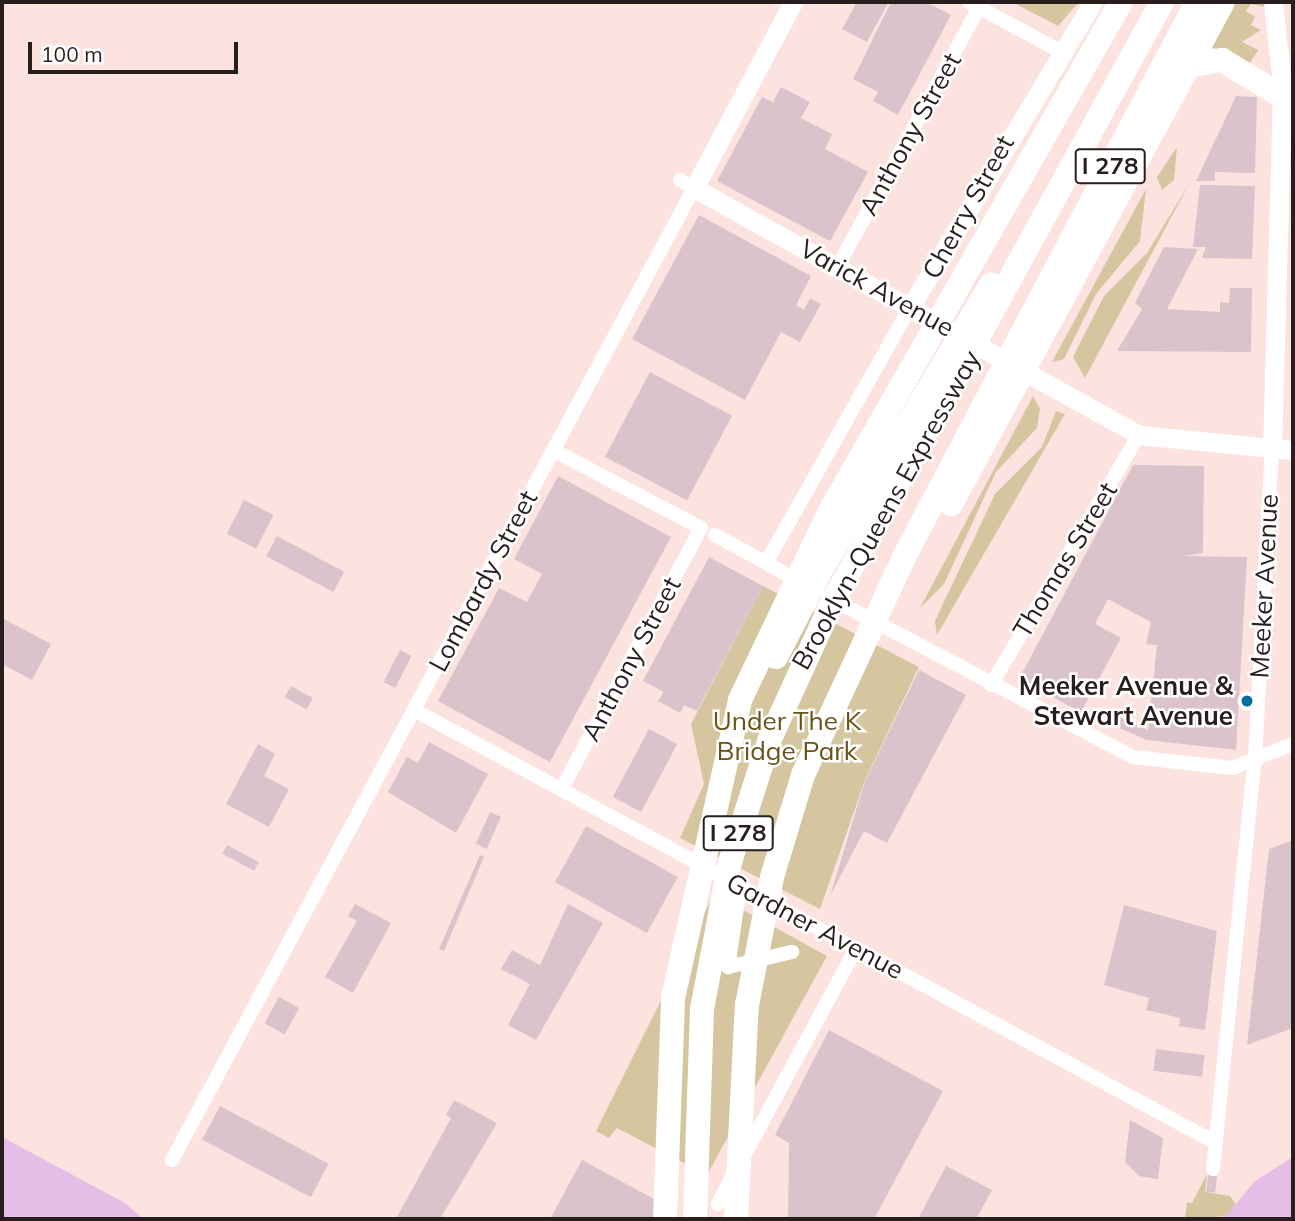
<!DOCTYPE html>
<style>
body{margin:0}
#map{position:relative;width:1295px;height:1221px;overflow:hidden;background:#fce3df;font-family:Mulish,sans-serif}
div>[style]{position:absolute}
.green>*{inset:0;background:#d5c6a0}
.water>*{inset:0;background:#e6bde6}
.building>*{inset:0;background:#dbc3cb;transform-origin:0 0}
.street>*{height:14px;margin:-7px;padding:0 7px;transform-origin:7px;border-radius:7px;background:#fff}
.secondary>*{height:19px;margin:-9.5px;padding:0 9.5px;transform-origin:9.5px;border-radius:9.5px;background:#fff}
.highway>*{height:24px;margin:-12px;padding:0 12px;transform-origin:12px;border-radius:12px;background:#fff}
.dots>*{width:19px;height:19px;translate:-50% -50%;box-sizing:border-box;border:4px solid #fff;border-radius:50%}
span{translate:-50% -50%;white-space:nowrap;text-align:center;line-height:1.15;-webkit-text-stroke:5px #fff;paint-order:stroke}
.shield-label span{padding:2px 5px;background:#fff;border:2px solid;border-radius:5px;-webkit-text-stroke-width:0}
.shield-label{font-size:24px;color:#271e1d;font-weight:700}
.street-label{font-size:26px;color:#271e1d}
.poi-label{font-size:26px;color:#271e1d;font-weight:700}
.right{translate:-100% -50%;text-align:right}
.park-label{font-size:26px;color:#695316}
.frame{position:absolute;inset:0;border:4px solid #271e1d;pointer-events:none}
.scale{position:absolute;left:28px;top:42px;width:210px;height:32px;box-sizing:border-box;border:4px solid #271e1d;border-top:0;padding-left:9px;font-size:21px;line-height:24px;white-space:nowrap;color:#271e1d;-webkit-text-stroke:5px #fff;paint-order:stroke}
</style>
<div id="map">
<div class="green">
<i style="clip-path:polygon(1012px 2px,1079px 2px,1058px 26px)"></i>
<i style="clip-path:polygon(1232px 2px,1268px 2px,1269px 8px,1251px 4px,1246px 11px,1255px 17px,1251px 25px,1261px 30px,1242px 42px,1258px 50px,1250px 63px,1211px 47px)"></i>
<i style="clip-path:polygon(1177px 147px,1174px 180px,1162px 190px,1157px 177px)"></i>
<i style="clip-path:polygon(1189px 184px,1188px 186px,1085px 378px,1073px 357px,1104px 296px,1147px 253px)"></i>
<i style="clip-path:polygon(1146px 189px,1140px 241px,1096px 294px,1064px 359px,1052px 362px)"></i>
<i style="clip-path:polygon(1033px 396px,1040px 409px,1037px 428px,996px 472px,944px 584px,920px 608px)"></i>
<i style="clip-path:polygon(1056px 411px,1065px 414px,937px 635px,935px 621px,995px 494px,1042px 447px)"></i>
<i style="clip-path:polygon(763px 586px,919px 667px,865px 780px,820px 909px,680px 838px,704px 784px,691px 724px)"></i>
<i style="clip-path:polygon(714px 894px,827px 956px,707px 1175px,617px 1128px,609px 1138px,596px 1131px)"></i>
<i style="clip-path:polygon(1207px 1174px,1205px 1192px,1230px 1196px,1243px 1215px,1185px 1219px,1187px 1202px,1192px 1203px)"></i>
</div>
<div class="water">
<i style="clip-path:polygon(2px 1137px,125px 1203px,143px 1219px,2px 1219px)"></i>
<i style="clip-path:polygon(1293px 1157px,1293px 1219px,1223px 1219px,1255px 1181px)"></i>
</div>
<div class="building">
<i style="clip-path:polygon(857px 2px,888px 3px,867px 42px,842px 29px)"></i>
<i style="clip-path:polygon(891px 2px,926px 2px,951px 15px,898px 115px,873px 101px,878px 92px,853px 79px)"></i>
<i style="clip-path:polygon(781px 87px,810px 102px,801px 118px,832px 134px,825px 149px,868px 172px,830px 241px,717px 181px,762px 97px,773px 102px)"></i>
<i style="clip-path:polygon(1236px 96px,1257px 97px,1255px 173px,1215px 172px,1215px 181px,1196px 181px)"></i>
<i style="clip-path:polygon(1200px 185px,1255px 186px,1252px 259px,1202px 258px,1206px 247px,1193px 247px)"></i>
<i style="clip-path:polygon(699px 215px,811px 276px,796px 305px,804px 310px,810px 298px,821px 304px,800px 342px,781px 332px,745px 400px,632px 339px)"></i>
<i style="clip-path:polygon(1164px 247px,1198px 249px,1167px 309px,1220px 312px,1220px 302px,1229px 303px,1230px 288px,1252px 288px,1251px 352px,1117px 351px,1142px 309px,1135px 303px)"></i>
<i style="left:650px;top:372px;width:93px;height:96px;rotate:28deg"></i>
<i style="clip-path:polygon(1133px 465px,1204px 466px,1203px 553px,1184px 556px,1247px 557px,1236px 750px,1147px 740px,1115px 726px,1119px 717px,1148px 730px,1157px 645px,1146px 644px,1151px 622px,1108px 599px,1095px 624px,1121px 638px,1081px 712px,1019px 679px)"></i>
<i style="clip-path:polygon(558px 476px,671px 537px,550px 762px,438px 701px,499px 588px,527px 602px,542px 574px,514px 559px)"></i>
<i style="left:244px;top:500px;width:33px;height:38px;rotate:27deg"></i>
<i style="left:277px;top:536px;width:76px;height:23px;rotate:28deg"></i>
<i style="clip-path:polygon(709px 557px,763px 586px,697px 711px,684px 705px,680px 713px,658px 701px,664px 692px,643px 681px)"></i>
<i style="clip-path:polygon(2px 618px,51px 644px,32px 680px,2px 664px)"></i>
<i style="left:400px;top:650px;width:13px;height:36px;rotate:27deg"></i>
<i style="clip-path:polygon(919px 670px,966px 695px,887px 843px,864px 831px,830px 896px,865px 781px)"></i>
<i style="left:291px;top:686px;width:25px;height:13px;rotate:29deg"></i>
<i style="left:649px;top:729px;width:32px;height:77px;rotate:28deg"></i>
<i style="clip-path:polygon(429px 742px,488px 774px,456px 833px,388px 792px,407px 757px,418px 763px)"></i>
<i style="clip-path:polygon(258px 744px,275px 754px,264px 776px,289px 789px,269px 827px,226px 804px)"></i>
<i style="left:490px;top:812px;width:12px;height:35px;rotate:24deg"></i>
<i style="left:586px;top:826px;width:105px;height:64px;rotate:29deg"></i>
<i style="clip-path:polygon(1293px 840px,1293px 1028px,1247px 1045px,1269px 849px)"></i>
<i style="left:227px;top:845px;width:36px;height:10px;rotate:28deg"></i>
<i style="clip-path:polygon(480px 855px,484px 857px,444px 951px,439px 949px)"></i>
<i style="clip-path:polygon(355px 904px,391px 923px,353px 993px,325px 977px,357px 921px,348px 916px)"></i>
<i style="clip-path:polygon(568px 904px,603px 923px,536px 1040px,508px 1025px,530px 984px,501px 969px,512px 950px,540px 965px)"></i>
<i style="clip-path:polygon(1124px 905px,1217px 931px,1205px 1030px,1179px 1026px,1180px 1018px,1146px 1010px,1149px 998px,1104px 985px)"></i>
<i style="left:279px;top:997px;width:23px;height:30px;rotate:29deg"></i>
<i style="clip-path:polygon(829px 1030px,943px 1091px,874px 1219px,788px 1219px,789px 1143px,775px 1135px)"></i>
<i style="left:1156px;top:1049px;width:49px;height:22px;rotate:7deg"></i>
<i style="clip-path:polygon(454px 1100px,497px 1123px,440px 1219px,396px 1219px,451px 1118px,446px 1115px)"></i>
<i style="left:220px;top:1106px;width:123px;height:38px;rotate:28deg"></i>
<i style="clip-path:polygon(1130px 1120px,1163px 1138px,1158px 1179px,1139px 1176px,1125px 1162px)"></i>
<i style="clip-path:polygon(582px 1160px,667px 1206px,659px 1219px,550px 1219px)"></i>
<i style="clip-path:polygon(946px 1166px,992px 1190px,976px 1219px,918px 1219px)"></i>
<i style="left:1208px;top:1175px;width:9px;height:17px;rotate:6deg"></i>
</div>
<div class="street">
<i style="left:969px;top:2px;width:103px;rotate:28.3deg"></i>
<i style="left:838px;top:266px;width:301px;rotate:-61.4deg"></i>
<i style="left:553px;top:450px;width:167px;rotate:27.8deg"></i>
<i style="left:701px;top:528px;width:297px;rotate:118.1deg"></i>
<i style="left:715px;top:535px;width:98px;rotate:28.7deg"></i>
<i style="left:766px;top:563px;width:295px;rotate:-60.6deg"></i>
<i style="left:828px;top:597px;width:344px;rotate:27.7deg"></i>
<i style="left:1133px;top:757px;width:100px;rotate:6.3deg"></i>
<i style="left:1232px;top:768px;width:66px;rotate:-21.5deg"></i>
<i style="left:991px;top:685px;width:291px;rotate:-59.4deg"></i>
<i style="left:414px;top:710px;width:911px;rotate:28.36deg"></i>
<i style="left:738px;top:901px;width:67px;rotate:98.6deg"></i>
<i style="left:728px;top:967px;width:66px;rotate:-13.2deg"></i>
<i style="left:745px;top:1154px;width:233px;rotate:-61.6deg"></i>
<i style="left:172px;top:1160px;width:1103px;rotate:-61.76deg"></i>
<i style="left:694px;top:188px;width:16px;rotate:-150deg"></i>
<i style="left:1213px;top:1169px;width:412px;rotate:-84.2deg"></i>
<i style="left:1255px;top:759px;width:309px;rotate:-86.9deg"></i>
<i style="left:718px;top:1204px;width:33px;rotate:-63deg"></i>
</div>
<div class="secondary">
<i style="left:793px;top:2px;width:211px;rotate:118deg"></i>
<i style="left:694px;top:188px;width:509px;rotate:29.03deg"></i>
<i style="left:1139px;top:435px;width:155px;rotate:5.6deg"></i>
<i style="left:911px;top:306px;width:354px;rotate:-59.1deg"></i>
<i style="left:1272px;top:450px;width:366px;rotate:-88.4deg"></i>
<i style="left:1282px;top:84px;width:82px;rotate:-96.3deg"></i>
</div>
<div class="highway">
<i style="left:1187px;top:66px;width:36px;rotate:-10deg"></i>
<i style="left:1222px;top:60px;width:68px;rotate:31.1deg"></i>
<i style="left:951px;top:504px;width:571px;rotate:-61.55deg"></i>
<i style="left:776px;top:657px;width:100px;rotate:-62.7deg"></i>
<i style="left:822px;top:568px;width:330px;rotate:-59.2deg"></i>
<i style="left:665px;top:1219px;width:221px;rotate:-87.9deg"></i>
<i style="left:673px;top:998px;width:305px;rotate:-77.3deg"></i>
<i style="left:740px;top:700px;width:207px;rotate:-64.5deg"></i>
<i style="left:829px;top:513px;width:589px;rotate:-60.26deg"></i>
<i style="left:695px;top:1219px;width:210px;rotate:-88.1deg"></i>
<i style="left:702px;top:1009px;width:150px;rotate:-79.2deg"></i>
<i style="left:730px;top:862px;width:127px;rotate:-72.1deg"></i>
<i style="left:769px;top:741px;width:152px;rotate:-65.5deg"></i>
<i style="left:832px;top:603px;width:686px;rotate:-61.23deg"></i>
<i style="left:736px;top:1219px;width:214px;rotate:-87.1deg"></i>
<i style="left:747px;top:1005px;width:130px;rotate:-78.9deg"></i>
<i style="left:772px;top:877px;width:107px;rotate:-73.1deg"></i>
<i style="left:803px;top:775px;width:240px;rotate:-65.1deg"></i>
<i style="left:904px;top:557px;width:628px;rotate:-62.17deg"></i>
</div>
<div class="dots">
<i style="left:1247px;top:701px;background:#00709b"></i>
</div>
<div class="shield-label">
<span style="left:1110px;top:166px">I 278</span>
<span style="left:738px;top:833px">I 278</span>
</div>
<div class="street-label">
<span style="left:910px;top:134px;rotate:-61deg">Anthony Street</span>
<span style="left:968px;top:207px;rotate:-61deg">Cherry Street</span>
<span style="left:877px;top:288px;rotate:29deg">Varick Avenue</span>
<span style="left:886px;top:510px;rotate:-61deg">Brooklyn-Queens Expressway</span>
<span style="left:1065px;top:560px;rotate:-59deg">Thomas Street</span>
<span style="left:483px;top:581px;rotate:-62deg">Lombardy Street</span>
<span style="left:1264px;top:586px;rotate:-87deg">Meeker Avenue</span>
<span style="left:631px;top:659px;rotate:-62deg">Anthony Street</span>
<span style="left:815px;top:926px;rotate:28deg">Gardner Avenue</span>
</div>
<div class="poi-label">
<span class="right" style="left:1233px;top:701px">Meeker Avenue &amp;<br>Stewart Avenue</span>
</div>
<div class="park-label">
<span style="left:787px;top:736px">Under The K<br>Bridge Park</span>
</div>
<div class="frame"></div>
<div class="scale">100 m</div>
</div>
